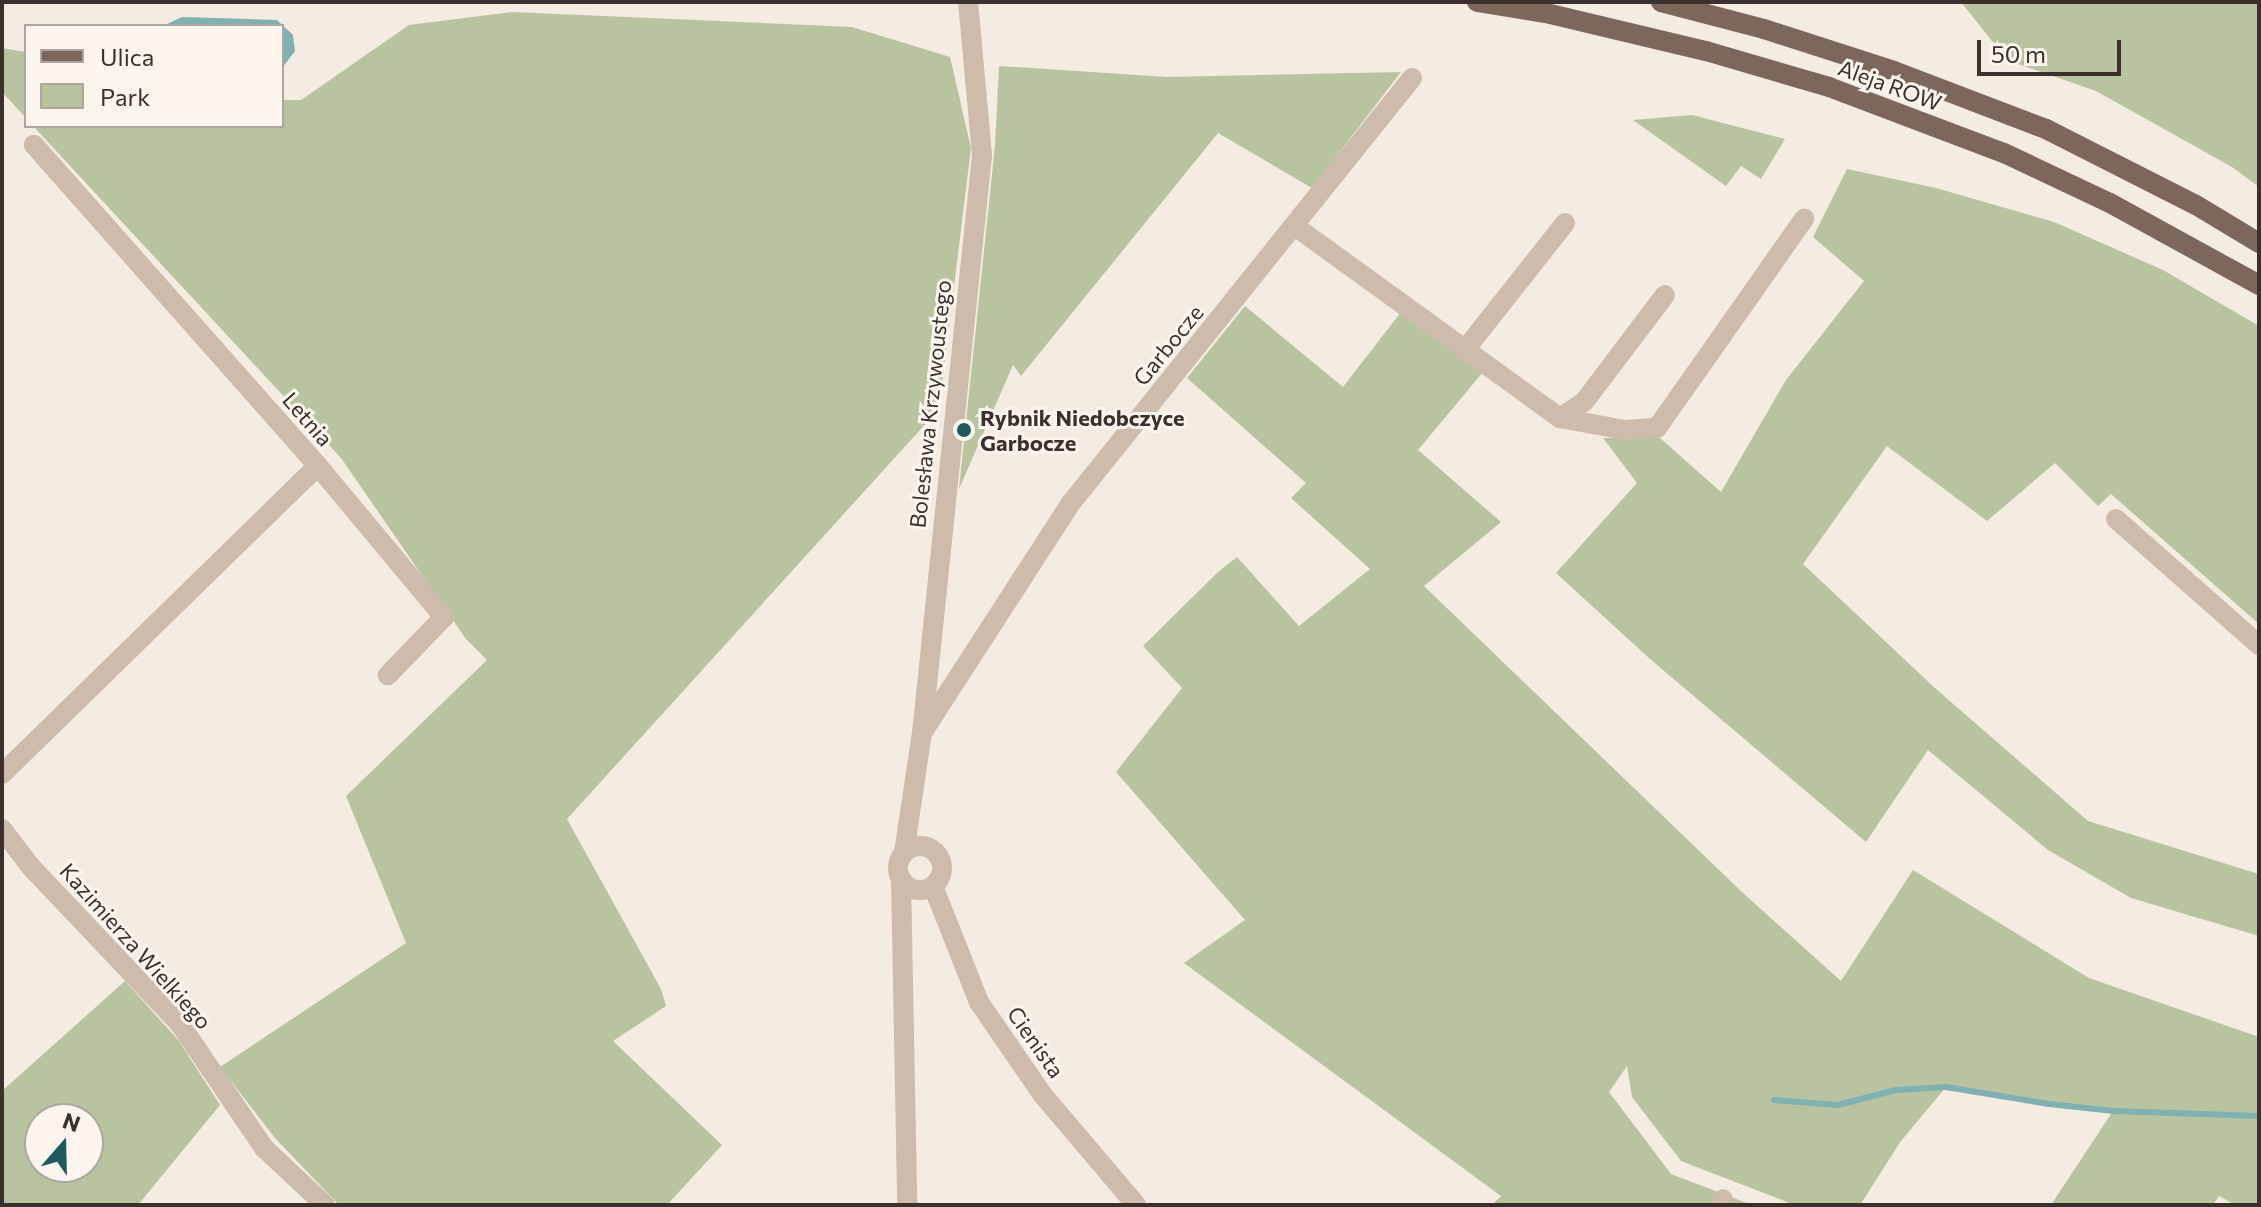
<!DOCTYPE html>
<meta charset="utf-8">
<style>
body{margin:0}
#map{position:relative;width:2261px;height:1207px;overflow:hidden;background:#f4ebe1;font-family:Commissioner,sans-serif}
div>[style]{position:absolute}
.green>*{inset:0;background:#b8c4a0}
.water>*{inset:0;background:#7fb0b2}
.stream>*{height:6px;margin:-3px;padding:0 3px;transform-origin:3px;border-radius:3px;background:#7fb0b2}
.minor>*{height:20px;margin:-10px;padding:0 10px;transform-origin:10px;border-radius:10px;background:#cdbbac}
.minor>.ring{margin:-10px;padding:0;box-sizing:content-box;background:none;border:20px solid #cdbbac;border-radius:50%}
.major>*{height:20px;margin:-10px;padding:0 10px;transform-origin:10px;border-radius:10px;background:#7d675c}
.dots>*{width:22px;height:22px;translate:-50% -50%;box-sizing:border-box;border:4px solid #fbf5ee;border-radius:50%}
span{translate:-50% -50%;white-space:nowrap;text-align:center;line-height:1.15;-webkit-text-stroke:6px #fbf5ee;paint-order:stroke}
.street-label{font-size:22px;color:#3b302b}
.poi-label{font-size:22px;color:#3b302b;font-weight:700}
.left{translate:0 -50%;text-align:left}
.frame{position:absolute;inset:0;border:4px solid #3b302b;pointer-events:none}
.legend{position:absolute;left:24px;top:24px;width:260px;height:104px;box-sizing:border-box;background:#fbf5ee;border:2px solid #aea6a0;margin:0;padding:10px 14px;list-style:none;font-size:24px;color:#3b302b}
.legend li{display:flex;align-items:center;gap:16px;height:40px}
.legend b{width:40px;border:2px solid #aea6a0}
.north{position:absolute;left:24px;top:1103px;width:80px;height:80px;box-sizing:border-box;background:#fbf5ee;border:2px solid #aea6a0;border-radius:50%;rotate:20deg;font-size:22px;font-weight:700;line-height:32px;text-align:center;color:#3b302b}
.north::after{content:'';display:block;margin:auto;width:28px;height:36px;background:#1f5a5e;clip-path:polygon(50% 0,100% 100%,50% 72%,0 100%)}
.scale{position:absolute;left:1977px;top:40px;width:144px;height:36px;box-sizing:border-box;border:4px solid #3b302b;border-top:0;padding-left:10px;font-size:24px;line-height:28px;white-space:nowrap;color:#3b302b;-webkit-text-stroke:6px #fbf5ee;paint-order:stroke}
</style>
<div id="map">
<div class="green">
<i style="clip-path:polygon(1961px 2px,2259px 2px,2259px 187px,2232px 167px,2096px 91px,2007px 60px)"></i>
<i style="clip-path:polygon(512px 12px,852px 27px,950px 57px,971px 148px,939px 409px,567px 819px,661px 989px,666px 1006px,613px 1041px,722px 1145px,667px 1205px,339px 1205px,275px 1138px,220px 1067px,406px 943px,346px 796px,487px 660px,466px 639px,341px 458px,33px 126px,282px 126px,282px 100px,301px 100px,409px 25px)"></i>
<i style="clip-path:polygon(2px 48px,26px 52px,26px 118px,2px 92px)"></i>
<i style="clip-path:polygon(999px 66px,1167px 77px,1401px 72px,1312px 188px,1218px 133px,1021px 376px,1013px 365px,959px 489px,995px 146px)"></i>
<i style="clip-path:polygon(1692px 115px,1785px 139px,1761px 179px,1741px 166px,1726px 186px,1633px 120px)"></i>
<i style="clip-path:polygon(1847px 169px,1936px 188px,2054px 222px,2163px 270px,2259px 326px,2259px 624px,2111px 494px,2098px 506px,2055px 463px,1987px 521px,1887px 446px,1803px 564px,1936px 689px,2088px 821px,2259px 874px,2259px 936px,2131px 898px,2048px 850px,1928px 750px,1866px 842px,1650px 659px,1556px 573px,1637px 483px,1603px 438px,1660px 438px,1721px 492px,1786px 380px,1864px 281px,1813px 237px)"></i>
<i style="clip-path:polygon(1245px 306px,1343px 387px,1401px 312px,1483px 372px,1418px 450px,1501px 522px,1424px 586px,1743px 893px,1841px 981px,1913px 870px,2089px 978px,2259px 1037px,2259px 1205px,2235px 1205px,2219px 1196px,2213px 1205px,2051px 1205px,2113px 1111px,1946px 1087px,1901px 1141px,1860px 1205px,1795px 1205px,1681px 1161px,1632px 1097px,1627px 1066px,1609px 1092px,1671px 1174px,1752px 1205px,1492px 1205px,1501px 1196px,1184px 963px,1245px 920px,1116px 772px,1182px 688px,1143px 646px,1218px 572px,1237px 557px,1299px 626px,1370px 569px,1291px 498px,1306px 483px,1187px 378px)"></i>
<i style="clip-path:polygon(evenodd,125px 981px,179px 1041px,220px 1105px,138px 1205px,2px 1205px,2px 1091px,125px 981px,40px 1119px,88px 1119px,88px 1167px,40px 1167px,40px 1119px)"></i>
</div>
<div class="water">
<i style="clip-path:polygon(182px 17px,277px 20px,293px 35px,295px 51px,282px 68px,282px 26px,163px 26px)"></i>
</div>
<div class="stream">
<i style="left:1774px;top:1100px;width:64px;rotate:4.5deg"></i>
<i style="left:1838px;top:1105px;width:60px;rotate:-14.5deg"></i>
<i style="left:1896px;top:1090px;width:50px;rotate:-3.4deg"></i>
<i style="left:1946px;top:1087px;width:104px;rotate:9.4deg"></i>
<i style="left:2049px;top:1104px;width:65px;rotate:6.1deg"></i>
<i style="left:2114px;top:1111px;width:145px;rotate:2deg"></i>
</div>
<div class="minor">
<i style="left:1296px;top:227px;width:326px;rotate:35.9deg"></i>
<i style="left:1560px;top:418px;width:29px;rotate:-34deg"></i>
<i style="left:1584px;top:402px;width:134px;rotate:-52.9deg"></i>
<i style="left:1464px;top:351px;width:163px;rotate:-51.7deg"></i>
<i style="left:1560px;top:418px;width:66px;rotate:10.5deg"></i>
<i style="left:1625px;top:430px;width:32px;rotate:-4deg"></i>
<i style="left:1657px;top:428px;width:256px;rotate:-54.9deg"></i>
<i style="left:318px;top:466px;width:197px;rotate:50.2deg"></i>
<i style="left:444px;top:617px;width:81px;rotate:134deg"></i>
<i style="left:2116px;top:519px;width:191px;rotate:41.4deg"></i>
<i style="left:924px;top:730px;width:270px;rotate:-57.1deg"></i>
<i style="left:1071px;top:503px;width:545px;rotate:-51.26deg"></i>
<i style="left:2px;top:774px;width:441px;rotate:-44.3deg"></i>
<i style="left:318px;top:466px;width:429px;rotate:-131.5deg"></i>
<i style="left:2px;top:829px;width:48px;rotate:52.7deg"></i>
<i style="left:31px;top:867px;width:216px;rotate:46.5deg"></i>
<i style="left:180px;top:1024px;width:150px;rotate:55.9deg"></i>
<i style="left:264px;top:1148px;width:83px;rotate:43.1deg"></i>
<i class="ring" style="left:898px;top:846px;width:24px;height:24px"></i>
<i style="left:904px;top:853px;width:121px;rotate:-81.5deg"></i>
<i style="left:922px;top:733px;width:581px;rotate:-84.07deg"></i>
<i style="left:982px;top:155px;width:154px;rotate:-95.2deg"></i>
<i style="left:901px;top:879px;width:326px;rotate:88.9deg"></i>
<i style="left:933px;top:886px;width:125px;rotate:68.4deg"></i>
<i style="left:979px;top:1002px;width:112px;rotate:55.6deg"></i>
<i style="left:1042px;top:1094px;width:145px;rotate:49.7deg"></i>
<i style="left:1719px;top:1205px;width:7px;rotate:-56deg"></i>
</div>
<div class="major">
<i style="left:1477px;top:2px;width:70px;rotate:9.1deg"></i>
<i style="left:1546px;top:13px;width:164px;rotate:13.4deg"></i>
<i style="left:1706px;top:51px;width:128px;rotate:16.3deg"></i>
<i style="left:1829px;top:87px;width:187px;rotate:20.7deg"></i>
<i style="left:2004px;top:153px;width:117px;rotate:25.3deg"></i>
<i style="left:2110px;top:203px;width:170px;rotate:28.8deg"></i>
<i style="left:1661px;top:2px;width:106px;rotate:14.7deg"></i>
<i style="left:1764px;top:29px;width:137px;rotate:17.9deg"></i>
<i style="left:1894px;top:71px;width:163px;rotate:20.9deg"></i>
<i style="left:2046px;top:129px;width:168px;rotate:26.9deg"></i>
<i style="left:2196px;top:205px;width:74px;rotate:31.1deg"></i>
</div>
<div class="dots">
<i style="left:964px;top:430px;background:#1f5a5e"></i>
</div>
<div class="street-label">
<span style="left:1890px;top:85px;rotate:20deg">Aleja ROW</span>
<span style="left:1168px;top:345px;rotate:-51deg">Garbocze</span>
<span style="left:930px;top:404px;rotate:-84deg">Bolesława Krzywoustego</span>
<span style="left:308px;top:419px;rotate:49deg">Letnia</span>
<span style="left:136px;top:946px;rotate:48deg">Kazimierza Wielkiego</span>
<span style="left:1036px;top:1042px;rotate:55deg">Cienista</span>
</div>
<div class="poi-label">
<span class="left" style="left:980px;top:430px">Rybnik Niedobczyce<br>Garbocze</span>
</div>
<div class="frame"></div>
<ul class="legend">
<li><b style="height:10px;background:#7d675c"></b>Ulica</li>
<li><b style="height:22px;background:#b8c4a0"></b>Park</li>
</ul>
<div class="north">N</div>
<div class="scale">50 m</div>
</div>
